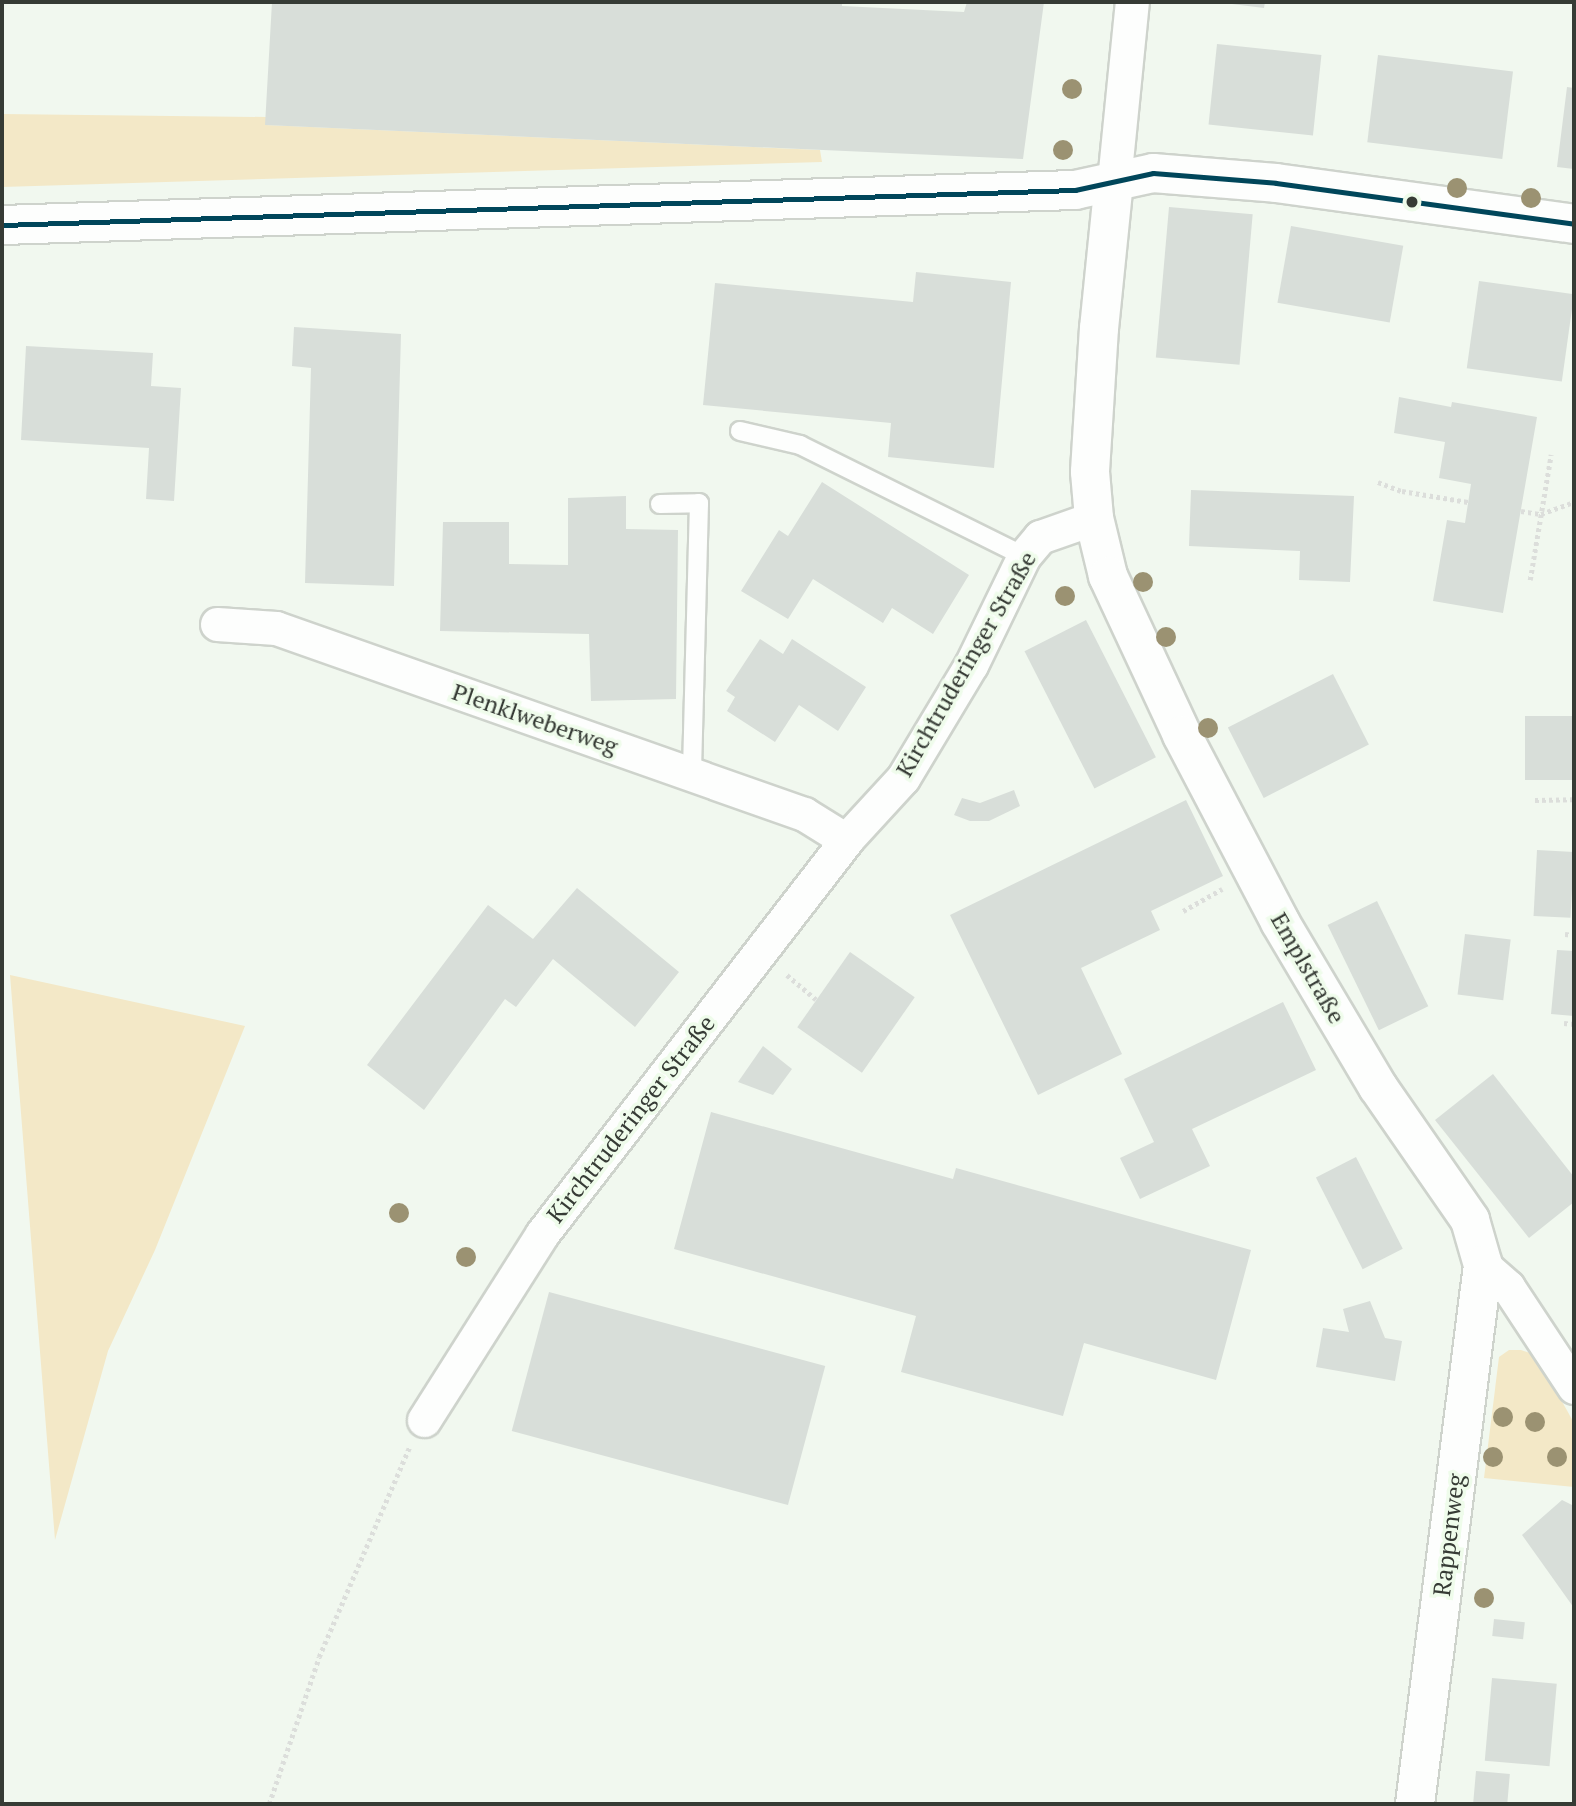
<!DOCTYPE html>
<meta charset="utf-8">
<style>
body{margin:0}
#map{position:relative;width:1576px;height:1806px;overflow:hidden;background:#f1f8ef;font-family:"PT Serif",serif}
div>[style]{position:absolute}
.green>*{inset:0;background:#f3e8c7}
.building>*{inset:0;background:#d8ded9;transform-origin:0 0}
.path>*{height:4.5px;margin-top:-2.25px;transform-origin:0;background:repeating-linear-gradient(90deg,#dcdedb 0 3.5px,transparent 0 7px)}
.roads{filter:drop-shadow(2px 0 #ced3cc) drop-shadow(-2px 0 #ced3cc) drop-shadow(0 2px #ced3cc) drop-shadow(0 -2px #ced3cc)}
.service>*{height:18px;margin:-9px;padding:0 9px;transform-origin:9px;border-radius:9px;background:#fdfefd}
.minor>*{height:33px;margin:-16.5px;padding:0 16.5px;transform-origin:16.5px;border-radius:16.5px;background:#fdfefd}
.tertiary>*{height:38px;margin:-19px;padding:0 19px;transform-origin:19px;border-radius:19px;background:#fdfefd}
.bus-1>*{height:5px;margin:-2.5px;padding:0 2.5px;transform-origin:2.5px;border-radius:2.5px;background:#00465a}
.trees>*{width:20px;height:20px;margin:-10px;border-radius:50%;background:#9b9272}
.dots>*{width:19px;height:19px;translate:-50% -50%;box-sizing:border-box;border:4px solid #effceb;border-radius:50%}
span{translate:-50% -50%;white-space:nowrap;text-align:center;line-height:1.15;-webkit-text-stroke:7px #effceb;paint-order:stroke}
.street-label{font-size:24px;color:#363b35}
.frame{position:absolute;inset:0;border:4px solid #363b35;pointer-events:none}
</style>
<div id="map">
<div class="green">
<i style="clip-path:polygon(2px 114px,266px 117px,266px 125px,820px 150px,822px 162px,2px 187px)"></i>
<i style="clip-path:polygon(10px 975px,245px 1026px,155px 1250px,108px 1351px,55px 1540px)"></i>
<i style="clip-path:polygon(1509px 1350px,1521px 1350px,1536px 1355px,1574px 1423px,1574px 1487px,1484px 1478px,1499px 1357px)"></i>
</div>
<div class="building">
<i style="clip-path:polygon(272px 2px,842px 2px,842px 6px,964px 12px,967px 2px,1044px 2px,1023px 159px,265px 125px)"></i>
<i style="clip-path:polygon(1216px 2px,1265px 2px,1264px 8px)"></i>
<i style="left:1217px;top:44px;width:105px;height:81px;rotate:6deg"></i>
<i style="left:1378px;top:55px;width:136px;height:88px;rotate:7deg"></i>
<i style="clip-path:polygon(1567px 87px,1574px 88px,1574px 169px,1557px 167px)"></i>
<i style="left:1169px;top:207px;width:84px;height:151px;rotate:5deg"></i>
<i style="left:1291px;top:226px;width:114px;height:78px;rotate:10deg"></i>
<i style="clip-path:polygon(916px 272px,1011px 282px,994px 468px,888px 457px,891px 423px,703px 405px,715px 283px,913px 302px)"></i>
<i style="left:1479px;top:281px;width:96px;height:88px;rotate:8deg"></i>
<i style="clip-path:polygon(294px 327px,401px 334px,394px 586px,305px 583px,311px 368px,292px 366px)"></i>
<i style="clip-path:polygon(26px 346px,153px 353px,151px 386px,181px 388px,174px 501px,146px 499px,149px 448px,21px 440px)"></i>
<i style="clip-path:polygon(1399px 397px,1451px 407px,1452px 402px,1537px 417px,1503px 613px,1433px 601px,1447px 520px,1465px 523px,1471px 484px,1439px 478px,1445px 442px,1394px 433px)"></i>
<i style="clip-path:polygon(822px 482px,969px 575px,933px 634px,892px 608px,883px 623px,813px 579px,788px 619px,741px 591px,779px 530px,788px 536px)"></i>
<i style="clip-path:polygon(1191px 490px,1354px 496px,1350px 582px,1299px 580px,1300px 551px,1189px 546px)"></i>
<i style="clip-path:polygon(626px 496px,626px 529px,678px 530px,676px 699px,591px 701px,589px 634px,440px 631px,443px 522px,509px 522px,509px 564px,568px 565px,568px 498px)"></i>
<i style="left:1086px;top:620px;width:154px;height:69px;rotate:63deg"></i>
<i style="clip-path:polygon(760px 639px,783px 654px,792px 639px,866px 687px,838px 731px,799px 705px,775px 742px,727px 711px,735px 697px,726px 691px)"></i>
<i style="left:1333px;top:674px;width:79px;height:118px;rotate:63deg"></i>
<i style="left:1525px;top:716px;width:49px;height:64px"></i>
<i style="clip-path:polygon(1014px 790px,1020px 806px,989px 821px,970px 821px,954px 815px,962px 798px,980px 803px)"></i>
<i style="clip-path:polygon(1186px 800px,1223px 876px,1151px 911px,1160px 930px,1081px 968px,1122px 1054px,1038px 1095px,950px 915px)"></i>
<i style="left:1537px;top:850px;width:37px;height:66px;rotate:3deg"></i>
<i style="clip-path:polygon(577px 888px,679px 972px,635px 1027px,553px 959px,516px 1007px,505px 999px,424px 1110px,367px 1065px,488px 905px,533px 939px)"></i>
<i style="left:1377px;top:901px;width:117px;height:55px;rotate:64deg"></i>
<i style="left:1465px;top:934px;width:46px;height:61px;rotate:7deg"></i>
<i style="clip-path:polygon(1557px 950px,1574px 951px,1574px 1016px,1551px 1014px)"></i>
<i style="left:850px;top:952px;width:79px;height:92px;rotate:35deg"></i>
<i style="clip-path:polygon(1283px 1002px,1316px 1070px,1192px 1129px,1210px 1166px,1140px 1199px,1120px 1158px,1154px 1142px,1124px 1079px)"></i>
<i style="clip-path:polygon(763px 1046px,792px 1069px,773px 1095px,738px 1082px)"></i>
<i style="clip-path:polygon(1493px 1074px,1574px 1177px,1574px 1202px,1529px 1238px,1435px 1120px)"></i>
<i style="clip-path:polygon(711px 1112px,953px 1179px,956px 1168px,1251px 1250px,1216px 1380px,1084px 1343px,1063px 1416px,901px 1372px,916px 1316px,674px 1249px)"></i>
<i style="left:1356px;top:1157px;width:103px;height:45px;rotate:63deg"></i>
<i style="left:549px;top:1292px;width:286px;height:144px;rotate:15deg"></i>
<i style="clip-path:polygon(1370px 1301px,1385px 1338px,1402px 1341px,1395px 1381px,1316px 1367px,1323px 1328px,1349px 1332px,1343px 1309px)"></i>
<i style="clip-path:polygon(1562px 1500px,1574px 1506px,1574px 1608px,1522px 1535px)"></i>
<i style="left:1494px;top:1619px;width:31px;height:17px;rotate:6deg"></i>
<i style="left:1492px;top:1678px;width:65px;height:83px;rotate:5deg"></i>
<i style="left:1476px;top:1771px;width:34px;height:33px;rotate:5deg"></i>
</div>
<div class="path">
<i style="left:1378px;top:482px;width:26px;rotate:21deg"></i>
<i style="left:1402px;top:491px;width:67px;rotate:9.5deg"></i>
<i style="left:1521px;top:511px;width:20px;rotate:9deg"></i>
<i style="left:1541px;top:514px;width:35px;rotate:-20deg"></i>
<i style="left:1530px;top:580px;width:127px;rotate:-80.5deg"></i>
<i style="left:1535px;top:800px;width:39px;rotate:-1deg"></i>
<i style="left:1183px;top:911px;width:45px;rotate:-29.4deg"></i>
<i style="left:1565px;top:934px;width:9px;rotate:6deg"></i>
<i style="left:787px;top:975px;width:38px;rotate:40deg"></i>
<i style="left:1564px;top:1023px;width:10px;rotate:6deg"></i>
<i style="left:269px;top:1804px;width:155px;rotate:-71.2deg"></i>
<i style="left:319px;top:1657px;width:228px;rotate:-66.7deg"></i>
</div>
<div class="roads">
<div class="service">
<i style="left:740px;top:431px;width:62px;rotate:13.1deg"></i>
<i style="left:800px;top:445px;width:250px;rotate:26.4deg"></i>
<i style="left:660px;top:504px;width:39px;rotate:-1deg"></i>
<i style="left:699px;top:503px;width:271px;rotate:91.5deg"></i>
</div>
<div class="minor">
<i style="left:1114px;top:181px;width:180px;rotate:-84.3deg"></i>
<i style="left:217px;top:624px;width:59px;rotate:3.9deg"></i>
<i style="left:276px;top:628px;width:560px;rotate:19.41deg"></i>
<i style="left:804px;top:814px;width:49px;rotate:31.8deg"></i>
<i style="left:1483px;top:1265px;width:33px;rotate:41deg"></i>
<i style="left:1508px;top:1287px;width:120px;rotate:56.6deg"></i>
<i style="left:424px;top:1420px;width:220px;rotate:-57.6deg"></i>
<i style="left:542px;top:1234px;width:498px;rotate:-52.3deg"></i>
<i style="left:846px;top:840px;width:84px;rotate:-47.4deg"></i>
<i style="left:903px;top:778px;width:132px;rotate:-59deg"></i>
<i style="left:971px;top:665px;width:121px;rotate:-64.1deg"></i>
<i style="left:1024px;top:556px;width:25px;rotate:-50deg"></i>
<i style="left:1040px;top:537px;width:57px;rotate:-19.4deg"></i>
</div>
<div class="tertiary">
<i style="left:1114px;top:181px;width:148px;rotate:95.8deg"></i>
<i style="left:1099px;top:328px;width:144px;rotate:93.6deg"></i>
<i style="left:1090px;top:472px;width:46px;rotate:85deg"></i>
<i style="left:1094px;top:518px;width:60px;rotate:76.4deg"></i>
<i style="left:1108px;top:576px;width:175px;rotate:65deg"></i>
<i style="left:1182px;top:735px;width:211px;rotate:62.3deg"></i>
<i style="left:1280px;top:922px;width:192px;rotate:59.3deg"></i>
<i style="left:1378px;top:1087px;width:162px;rotate:55.3deg"></i>
<i style="left:1470px;top:1220px;width:47px;rotate:73.9deg"></i>
<i style="left:1483px;top:1265px;width:543px;rotate:97.19deg"></i>
<i style="left:2px;top:225px;width:1074px;rotate:-1.87deg"></i>
<i style="left:1075px;top:190px;width:80px;rotate:-12.3deg"></i>
<i style="left:1153px;top:173px;width:123px;rotate:4.6deg"></i>
<i style="left:1276px;top:183px;width:301px;rotate:7.8deg"></i>
</div>
</div>
<div class="bus-1">
<i style="left:2px;top:225px;width:1074px;rotate:-1.87deg"></i>
<i style="left:1075px;top:190px;width:80px;rotate:-12.3deg"></i>
<i style="left:1153px;top:173px;width:123px;rotate:4.6deg"></i>
<i style="left:1276px;top:183px;width:301px;rotate:7.8deg"></i>
</div>
<div class="trees">
<i style="left:1072px;top:89px"></i>
<i style="left:1063px;top:150px"></i>
<i style="left:1457px;top:188px"></i>
<i style="left:1531px;top:198px"></i>
<i style="left:1143px;top:582px"></i>
<i style="left:1065px;top:596px"></i>
<i style="left:1166px;top:637px"></i>
<i style="left:1208px;top:728px"></i>
<i style="left:399px;top:1213px"></i>
<i style="left:466px;top:1257px"></i>
<i style="left:1503px;top:1417px"></i>
<i style="left:1535px;top:1422px"></i>
<i style="left:1493px;top:1457px"></i>
<i style="left:1557px;top:1457px"></i>
<i style="left:1484px;top:1598px"></i>
</div>
<div class="dots">
<i style="left:1412px;top:202px;background:#363b35"></i>
</div>
<div class="street-label">
<span style="left:966px;top:664px;rotate:-60deg">Kirchtruderinger Straße</span>
<span style="left:535px;top:719px;rotate:19deg">Plenklweberweg</span>
<span style="left:1308px;top:968px;rotate:60deg">Emplstraße</span>
<span style="left:631px;top:1119px;rotate:-52deg">Kirchtruderinger Straße</span>
<span style="left:1449px;top:1535px;rotate:-83deg">Rappenweg</span>
</div>
<div class="frame"></div>
</div>
